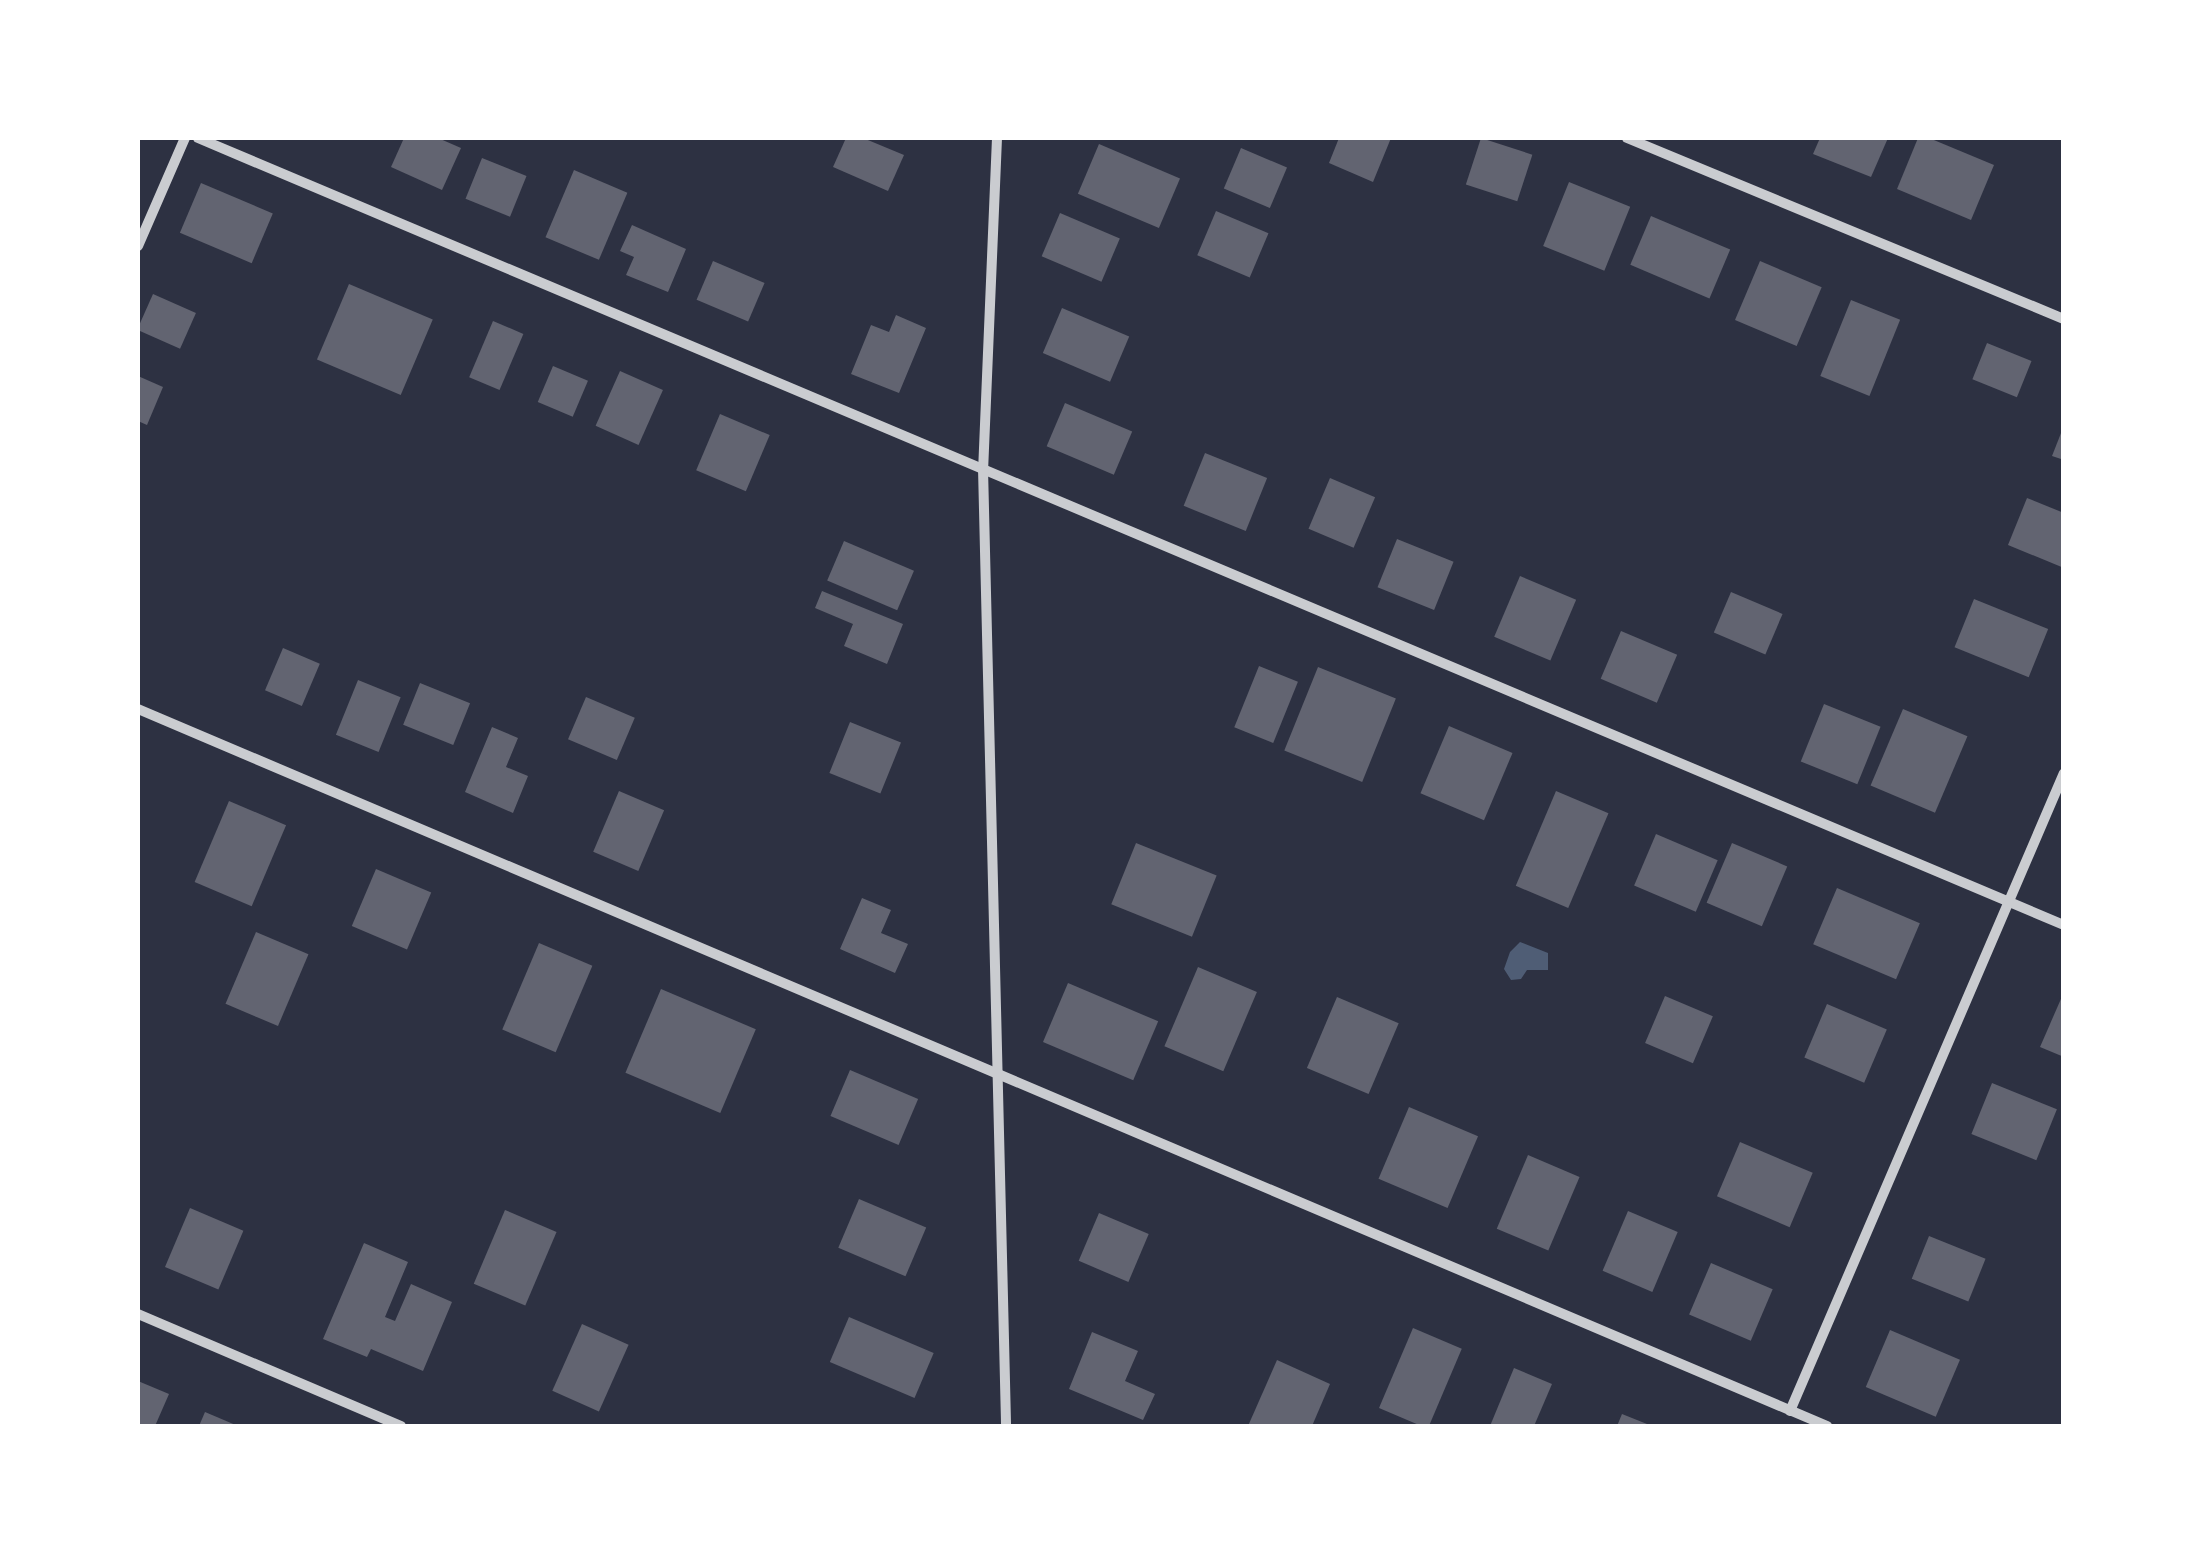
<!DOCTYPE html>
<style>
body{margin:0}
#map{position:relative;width:2201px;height:1564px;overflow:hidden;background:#2d3142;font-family:Overpass,sans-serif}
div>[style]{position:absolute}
.water>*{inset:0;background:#4f5d75}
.building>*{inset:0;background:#626471;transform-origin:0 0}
.minor>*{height:10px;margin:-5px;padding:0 5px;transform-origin:5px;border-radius:5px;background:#caccd0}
span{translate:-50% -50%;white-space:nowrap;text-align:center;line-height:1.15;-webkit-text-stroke:8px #fff;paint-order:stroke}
.frame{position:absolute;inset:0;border:140px solid #fff;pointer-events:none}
</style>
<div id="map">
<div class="water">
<i style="clip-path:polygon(1520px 942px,1548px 953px,1548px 970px,1527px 970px,1521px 979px,1511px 980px,1504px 969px,1510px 952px)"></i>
</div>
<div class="building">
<i style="clip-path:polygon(404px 138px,438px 138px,461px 148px,442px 190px,391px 167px)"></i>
<i style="clip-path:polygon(846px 138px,863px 138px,904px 155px,888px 191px,833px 167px)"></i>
<i style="clip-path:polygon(1339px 138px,1391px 138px,1373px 182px,1329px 163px)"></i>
<i style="left:1481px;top:138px;width:54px;height:49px;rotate:18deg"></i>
<i style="clip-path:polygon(1820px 138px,1888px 138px,1871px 177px,1813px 154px)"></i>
<i style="clip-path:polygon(1918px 138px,1929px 138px,1994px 165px,1971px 220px,1897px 189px)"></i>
<i style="left:1099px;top:144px;width:88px;height:54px;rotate:23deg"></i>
<i style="left:1241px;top:148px;width:50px;height:44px;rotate:23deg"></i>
<i style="left:482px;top:158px;width:48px;height:44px;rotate:22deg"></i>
<i style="left:574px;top:170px;width:58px;height:73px;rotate:23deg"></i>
<i style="left:1569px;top:182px;width:66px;height:69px;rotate:22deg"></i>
<i style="left:201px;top:183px;width:78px;height:54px;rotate:23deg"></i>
<i style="left:1216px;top:211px;width:57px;height:48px;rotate:23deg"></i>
<i style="left:1060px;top:213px;width:65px;height:47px;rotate:23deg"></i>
<i style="left:1651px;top:216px;width:86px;height:53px;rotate:23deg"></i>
<i style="clip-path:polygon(632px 225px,686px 249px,668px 292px,626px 275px,634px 257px,620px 251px)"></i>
<i style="left:713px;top:261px;width:56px;height:42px;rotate:23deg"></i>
<i style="left:1760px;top:261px;width:67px;height:64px;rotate:23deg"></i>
<i style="left:349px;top:284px;width:91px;height:82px;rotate:23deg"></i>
<i style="left:153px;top:294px;width:47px;height:39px;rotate:24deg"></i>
<i style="left:1851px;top:300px;width:53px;height:82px;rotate:22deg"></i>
<i style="left:1062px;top:308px;width:73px;height:49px;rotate:23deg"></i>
<i style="clip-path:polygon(896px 315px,926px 328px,899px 393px,851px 374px,871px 325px,889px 332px)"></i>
<i style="left:493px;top:321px;width:33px;height:61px;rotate:23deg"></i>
<i style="left:1987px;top:343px;width:48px;height:39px;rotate:22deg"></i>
<i style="left:553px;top:366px;width:38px;height:39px;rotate:23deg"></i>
<i style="left:620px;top:371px;width:47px;height:60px;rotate:24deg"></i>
<i style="clip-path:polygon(138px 376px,163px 387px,147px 425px,138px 421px)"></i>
<i style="left:1065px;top:403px;width:73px;height:47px;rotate:23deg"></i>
<i style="left:720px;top:414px;width:54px;height:61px;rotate:23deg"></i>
<i style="clip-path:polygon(2063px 428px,2064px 428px,2064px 460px,2052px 456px)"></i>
<i style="left:1205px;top:453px;width:67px;height:57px;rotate:22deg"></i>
<i style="left:1330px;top:478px;width:49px;height:55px;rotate:23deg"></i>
<i style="clip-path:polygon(2027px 498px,2064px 513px,2064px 568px,2008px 545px)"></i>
<i style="left:1397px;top:539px;width:61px;height:52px;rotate:22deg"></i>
<i style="left:844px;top:541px;width:76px;height:43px;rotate:23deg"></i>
<i style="left:1520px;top:576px;width:61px;height:66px;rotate:23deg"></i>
<i style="clip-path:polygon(822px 591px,903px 624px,887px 664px,844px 646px,853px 624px,815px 608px)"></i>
<i style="left:1731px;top:592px;width:56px;height:44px;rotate:23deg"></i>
<i style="left:1974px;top:599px;width:80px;height:52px;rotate:22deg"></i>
<i style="left:1621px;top:631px;width:61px;height:52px;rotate:23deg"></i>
<i style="left:283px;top:648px;width:40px;height:46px;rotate:23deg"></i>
<i style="left:1259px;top:666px;width:42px;height:66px;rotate:22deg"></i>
<i style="left:1318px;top:667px;width:84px;height:90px;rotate:22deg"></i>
<i style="left:358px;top:680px;width:46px;height:59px;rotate:22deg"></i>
<i style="left:420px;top:683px;width:54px;height:45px;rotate:22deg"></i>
<i style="left:586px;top:697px;width:53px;height:46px;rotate:23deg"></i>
<i style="left:1824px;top:704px;width:61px;height:62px;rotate:22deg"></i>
<i style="left:1903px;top:709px;width:70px;height:83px;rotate:23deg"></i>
<i style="left:850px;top:722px;width:55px;height:55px;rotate:22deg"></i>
<i style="left:1449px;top:726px;width:69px;height:73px;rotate:23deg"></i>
<i style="clip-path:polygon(492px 727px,518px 738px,506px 767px,528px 776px,513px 813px,465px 792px)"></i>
<i style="left:619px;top:791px;width:49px;height:66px;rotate:23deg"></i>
<i style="left:1556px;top:791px;width:57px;height:103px;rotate:23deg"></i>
<i style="left:229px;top:801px;width:62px;height:88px;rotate:23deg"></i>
<i style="left:1656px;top:834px;width:67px;height:56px;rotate:23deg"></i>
<i style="left:1136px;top:843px;width:87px;height:66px;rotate:22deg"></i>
<i style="left:1732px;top:843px;width:60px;height:65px;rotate:23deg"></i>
<i style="left:376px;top:869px;width:60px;height:62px;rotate:23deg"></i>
<i style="left:1837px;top:888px;width:90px;height:61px;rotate:23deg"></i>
<i style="clip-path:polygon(862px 898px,891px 910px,881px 933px,908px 944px,895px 973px,840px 949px)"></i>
<i style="left:256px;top:932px;width:57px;height:78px;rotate:23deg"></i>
<i style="left:539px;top:943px;width:58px;height:94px;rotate:23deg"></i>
<i style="left:1198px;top:967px;width:64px;height:86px;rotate:23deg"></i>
<i style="left:1068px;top:983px;width:98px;height:64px;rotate:23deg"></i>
<i style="left:661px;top:989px;width:103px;height:91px;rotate:23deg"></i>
<i style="clip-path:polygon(2064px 992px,2064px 1057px,2040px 1047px)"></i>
<i style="left:1665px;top:996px;width:52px;height:51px;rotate:23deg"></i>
<i style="left:1337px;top:997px;width:67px;height:77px;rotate:23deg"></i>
<i style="left:1827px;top:1004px;width:65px;height:58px;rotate:23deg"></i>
<i style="left:850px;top:1070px;width:74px;height:50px;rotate:23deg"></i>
<i style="left:1992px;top:1083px;width:70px;height:55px;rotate:22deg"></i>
<i style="left:1409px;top:1107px;width:75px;height:78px;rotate:23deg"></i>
<i style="left:1740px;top:1142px;width:79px;height:59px;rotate:23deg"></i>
<i style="left:1528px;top:1155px;width:56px;height:80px;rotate:23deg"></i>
<i style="left:859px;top:1199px;width:73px;height:53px;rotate:23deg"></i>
<i style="left:190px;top:1208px;width:58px;height:64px;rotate:23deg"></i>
<i style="left:505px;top:1210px;width:56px;height:80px;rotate:23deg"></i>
<i style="left:1628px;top:1211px;width:54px;height:65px;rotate:23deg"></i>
<i style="left:1099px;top:1213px;width:54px;height:52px;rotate:23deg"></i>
<i style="left:1929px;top:1236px;width:61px;height:46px;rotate:22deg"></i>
<i style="clip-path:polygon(364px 1243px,408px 1262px,385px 1317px,395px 1321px,411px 1284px,452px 1302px,423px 1371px,371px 1349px,367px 1357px,323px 1339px)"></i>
<i style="left:1711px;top:1263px;width:67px;height:56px;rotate:23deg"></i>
<i style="left:849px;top:1317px;width:92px;height:49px;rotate:23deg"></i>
<i style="left:582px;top:1324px;width:51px;height:73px;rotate:24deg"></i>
<i style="left:1413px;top:1328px;width:53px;height:87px;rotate:23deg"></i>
<i style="left:1890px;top:1330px;width:76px;height:62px;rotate:23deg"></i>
<i style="clip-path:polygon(1092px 1332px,1138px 1351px,1125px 1381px,1155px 1394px,1143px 1420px,1069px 1389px)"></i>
<i style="clip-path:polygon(1277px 1360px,1330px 1384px,1312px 1426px,1248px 1426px)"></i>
<i style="clip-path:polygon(1514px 1368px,1552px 1384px,1534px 1426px,1490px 1426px)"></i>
<i style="clip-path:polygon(138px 1381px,169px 1394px,155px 1426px,138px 1426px)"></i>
<i style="clip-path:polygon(205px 1412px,238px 1426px,199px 1426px)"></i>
<i style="clip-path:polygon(1622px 1414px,1652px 1426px,1617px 1426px)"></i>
</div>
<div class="minor">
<i style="left:198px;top:138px;width:2025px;rotate:22.87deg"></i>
<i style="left:997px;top:138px;width:330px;rotate:92.4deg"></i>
<i style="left:983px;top:468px;width:958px;rotate:88.62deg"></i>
<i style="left:1627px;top:138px;width:473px;rotate:22.5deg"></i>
<i style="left:138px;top:246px;width:118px;rotate:-66.5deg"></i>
<i style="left:138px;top:709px;width:1835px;rotate:23deg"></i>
<i style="left:138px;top:1314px;width:286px;rotate:23.1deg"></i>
<i style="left:1790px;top:1411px;width:694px;rotate:-66.76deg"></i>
</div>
<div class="frame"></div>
</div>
